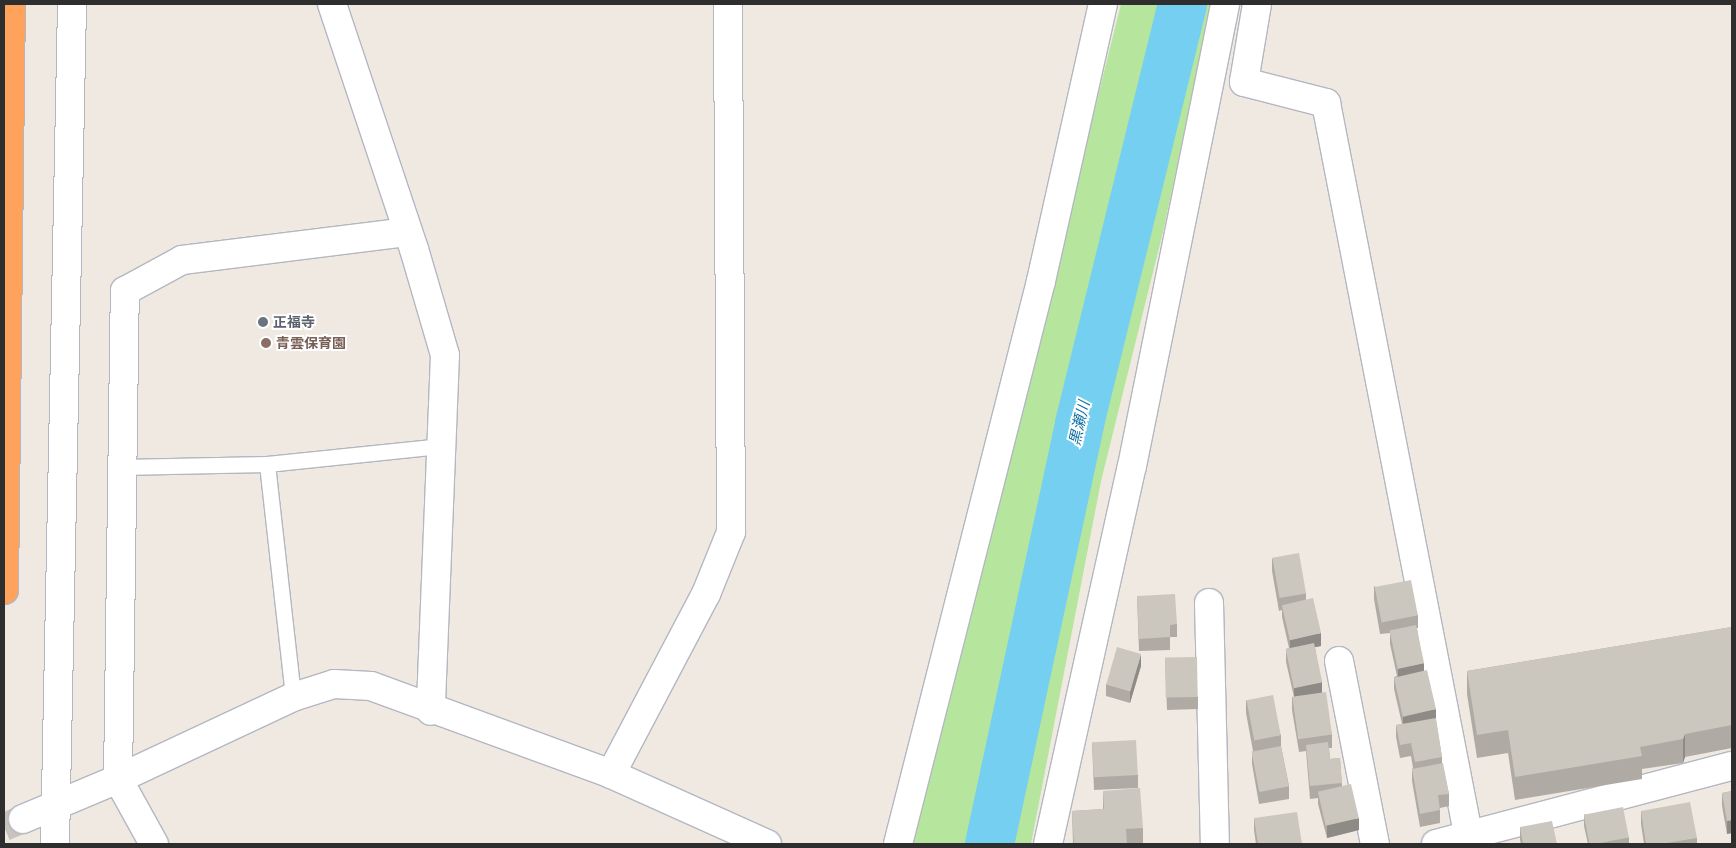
<!DOCTYPE html>
<meta charset="utf-8">
<style>
body{margin:0}
#map{position:relative;width:1736px;height:848px;overflow:hidden;background:#efe9e1;font-family:Montserrat,"Noto Sans JP",sans-serif}
div>[style]{position:absolute}
.green>*{inset:0;background:#b6e59e}
.river>*{height:49px;margin:-24.5px;padding:0 24.5px;transform-origin:24.5px;border-radius:24.5px;background:#75cff0}
.street-tunnel>*{height:28px;margin-top:-14px;transform-origin:0;background:repeating-linear-gradient(90deg,#c8c4bd 0 28px,transparent 0 42px)}
.roads{filter:drop-shadow(1px 0 #b4b7c1) drop-shadow(-1px 0 #b4b7c1) drop-shadow(0 1px #b4b7c1) drop-shadow(0 -1px #b4b7c1)}
.lane>*{height:15px;margin:-7.5px;padding:0 7.5px;transform-origin:7.5px;border-radius:7.5px;background:#fff}
.street>*{height:28px;margin:-14px;padding:0 14px;transform-origin:14px;border-radius:14px;background:#fff}
.highway>*{height:28px;margin:-14px;padding:0 14px;transform-origin:14px;border-radius:14px;background:#ffa35c}
.wall>*{inset:0;background:#afaba4}
.shaded-wall>*{inset:0;background:#8e8b86}
.building>*{inset:0;background:#cbc7bf;transform-origin:0 0}
.dots>*{width:14px;height:14px;translate:-50% -50%;box-sizing:border-box;border:2px solid #fff;border-radius:50%}
span{translate:-50% -50%;white-space:nowrap;text-align:center;line-height:1.15;-webkit-text-stroke:4px #fff;paint-order:stroke}
.worship-label{font-size:14px;color:#5b616d;font-weight:700}
.left{translate:0 -50%;text-align:left}
.education-label{font-size:14px;color:#785e54;font-weight:700}
.water-label{font-size:15px;color:#0d6fa3;font-style:italic}
.frame{position:absolute;inset:0;border:5px solid #2e2e2e;pointer-events:none}
</style>
<div id="map">
<div class="green">
<i style="clip-path:polygon(1121px 4px,1212px 4px,1163px 232px,1101px 481px,1031px 844px,911px 844px)"></i>
</div>
<div class="river">
<i style="left:989px;top:844px;width:431px;rotate:-77.9deg"></i>
<i style="left:1079px;top:423px;width:431px;rotate:-76.2deg"></i>
</div>
<div class="street-tunnel">
<i style="left:4px;top:827px;width:21px;rotate:-23deg"></i>
</div>
<div class="roads">
<div class="lane">
<i style="left:267px;top:464px;width:234px;rotate:83.6deg"></i>
<i style="left:121px;top:467px;width:146px;rotate:-1.2deg"></i>
<i style="left:267px;top:464px;width:176px;rotate:-5.9deg"></i>
</div>
<div class="street">
<i style="left:332px;top:4px;width:258px;rotate:71.5deg"></i>
<i style="left:414px;top:249px;width:110px;rotate:73.7deg"></i>
<i style="left:445px;top:355px;width:356px;rotate:92.3deg"></i>
<i style="left:1257px;top:4px;width:79px;rotate:99.5deg"></i>
<i style="left:1244px;top:82px;width:85px;rotate:14.4deg"></i>
<i style="left:1326px;top:103px;width:755px;rotate:79deg"></i>
<i style="left:1209px;top:603px;width:241px;rotate:88.6deg"></i>
<i style="left:1339px;top:661px;width:187px;rotate:78.9deg"></i>
<i style="left:611px;top:774px;width:204px;rotate:-62.2deg"></i>
<i style="left:706px;top:594px;width:67px;rotate:-68deg"></i>
<i style="left:731px;top:532px;width:528px;rotate:-90.33deg"></i>
<i style="left:23px;top:819px;width:103px;rotate:-22.8deg"></i>
<i style="left:118px;top:779px;width:193px;rotate:-25.1deg"></i>
<i style="left:293px;top:697px;width:43px;rotate:-17.6deg"></i>
<i style="left:334px;top:684px;width:37px;rotate:3deg"></i>
<i style="left:371px;top:686px;width:256px;rotate:20.1deg"></i>
<i style="left:611px;top:774px;width:171px;rotate:24.2deg"></i>
<i style="left:55px;top:844px;width:840px;rotate:-88.84deg"></i>
<i style="left:154px;top:844px;width:74px;rotate:-119deg"></i>
<i style="left:118px;top:779px;width:488px;rotate:-89.2deg"></i>
<i style="left:125px;top:291px;width:65px;rotate:-28.5deg"></i>
<i style="left:182px;top:260px;width:226px;rotate:-7.1deg"></i>
<i style="left:898px;top:844px;width:581px;rotate:-75.75deg"></i>
<i style="left:1041px;top:281px;width:284px;rotate:-77.4deg"></i>
<i style="left:1048px;top:844px;width:387px;rotate:-77.5deg"></i>
<i style="left:1132px;top:466px;width:471px;rotate:-78.6deg"></i>
<i style="left:1436px;top:844px;width:306px;rotate:-14.8deg"></i>
</div>
<div class="highway">
<i style="left:4px;top:590px;width:586px;rotate:-89.32deg"></i>
</div>
</div>
<div class="wall">
<i style="clip-path:polygon(1272px 558px,1306px 593px,1306px 600px,1321px 646px,1315px 647px,1322px 692px,1332px 735px,1332px 748px,1329px 748px,1330px 759px,1340px 758px,1342px 786px,1359px 830px,1327px 838px,1318px 804px,1318px 798px,1310px 799px,1306px 751px,1299px 752px,1292px 710px,1292px 697px,1294px 697px,1286px 662px,1286px 649px,1289px 648px,1282px 617px,1282px 610px,1279px 611px,1272px 571px)"></i>
<i style="clip-path:polygon(1374px 586px,1418px 615px,1418px 628px,1417px 628px,1424px 670px,1436px 721px,1442px 757px,1442px 763px,1449px 794px,1449px 806px,1440px 808px,1440px 823px,1420px 827px,1412px 781px,1412px 769px,1413px 768px,1411px 756px,1400px 758px,1396px 737px,1396px 725px,1402px 724px,1394px 689px,1394px 677px,1397px 676px,1390px 644px,1390px 633px,1380px 634px,1374px 599px)"></i>
<i style="clip-path:polygon(1137px 596px,1177px 624px,1177px 637px,1170px 637px,1170px 650px,1139px 651px)"></i>
<i style="clip-path:polygon(1732px 627px,1732px 748px,1685px 757px,1683px 763px,1642px 769px,1642px 779px,1515px 800px,1508px 753px,1477px 758px,1467px 694px,1467px 671px)"></i>
<i style="clip-path:polygon(1165px 658px,1198px 697px,1198px 709px,1167px 710px)"></i>
<i style="clip-path:polygon(1141px 666px,1130px 703px,1106px 696px,1106px 684px)"></i>
<i style="clip-path:polygon(1246px 700px,1281px 735px,1281px 746px,1289px 786px,1289px 799px,1259px 804px,1252px 764px,1252px 752px,1253px 751px,1246px 713px)"></i>
<i style="clip-path:polygon(1092px 743px,1138px 775px,1138px 788px,1094px 790px)"></i>
<i style="clip-path:polygon(1103px 791px,1143px 828px,1143px 844px,1073px 844px,1072px 811px,1103px 809px)"></i>
<i style="clip-path:polygon(1732px 791px,1732px 833px,1727px 834px,1722px 806px,1722px 793px)"></i>
<i style="clip-path:polygon(1641px 811px,1697px 838px,1697px 844px,1644px 844px,1641px 824px)"></i>
<i style="clip-path:polygon(1584px 814px,1629px 837px,1629px 844px,1588px 844px,1584px 826px)"></i>
<i style="clip-path:polygon(1254px 818px,1302px 844px,1256px 844px,1254px 830px)"></i>
<i style="clip-path:polygon(1520px 827px,1557px 844px,1521px 844px,1520px 840px)"></i>
</div>
<div class="shaded-wall">
<i style="clip-path:polygon(1321px 633px,1321px 646px,1290px 652px,1290px 640px)"></i>
<i style="clip-path:polygon(1141px 654px,1141px 666px,1130px 703px,1130px 690px)"></i>
<i style="clip-path:polygon(1424px 663px,1424px 676px,1398px 682px,1398px 669px)"></i>
<i style="clip-path:polygon(1322px 682px,1322px 694px,1294px 700px,1294px 687px)"></i>
<i style="clip-path:polygon(1436px 709px,1436px 722px,1403px 729px,1403px 717px)"></i>
<i style="clip-path:polygon(1685px 734px,1685px 757px,1683px 763px,1683px 739px)"></i>
<i style="clip-path:polygon(1359px 818px,1359px 830px,1327px 838px,1327px 825px)"></i>
<i style="clip-path:polygon(1732px 820px,1732px 833px,1727px 834px,1727px 821px)"></i>
</div>
<div class="building">
<i style="left:1299px;top:553px;width:41px;height:27px;rotate:80deg"></i>
<i style="left:1411px;top:580px;width:36px;height:37px;rotate:79deg"></i>
<i style="clip-path:polygon(1175px 594px,1177px 624px,1170px 625px,1170px 637px,1139px 639px,1137px 596px)"></i>
<i style="left:1313px;top:598px;width:36px;height:32px;rotate:77deg"></i>
<i style="left:1416px;top:625px;width:39px;height:27px;rotate:78deg"></i>
<i style="clip-path:polygon(1732px 627px,1732px 725px,1685px 734px,1683px 739px,1640px 747px,1642px 756px,1515px 777px,1508px 730px,1477px 735px,1467px 671px)"></i>
<i style="left:1314px;top:643px;width:40px;height:29px;rotate:78deg"></i>
<i style="left:1117px;top:647px;width:25px;height:39px;rotate:16deg"></i>
<i style="left:1197px;top:657px;width:40px;height:32px;rotate:89deg"></i>
<i style="left:1427px;top:670px;width:40px;height:34px;rotate:77deg"></i>
<i style="left:1326px;top:692px;width:43px;height:34px;rotate:82deg"></i>
<i style="left:1273px;top:695px;width:41px;height:27px;rotate:79deg"></i>
<i style="clip-path:polygon(1436px 718px,1442px 757px,1415px 762px,1411px 743px,1400px 745px,1396px 725px)"></i>
<i style="left:1136px;top:740px;width:35px;height:44px;rotate:87deg"></i>
<i style="clip-path:polygon(1328px 742px,1330px 759px,1340px 758px,1342px 783px,1310px 786px,1306px 745px)"></i>
<i style="left:1281px;top:746px;width:41px;height:30px;rotate:79deg"></i>
<i style="clip-path:polygon(1443px 763px,1449px 794px,1438px 795px,1440px 810px,1420px 814px,1412px 769px)"></i>
<i style="left:1351px;top:784px;width:35px;height:34px;rotate:77deg"></i>
<i style="clip-path:polygon(1140px 788px,1143px 828px,1126px 829px,1127px 844px,1074px 844px,1072px 811px,1104px 809px,1103px 791px)"></i>
<i style="clip-path:polygon(1732px 791px,1732px 820px,1727px 821px,1722px 793px)"></i>
<i style="clip-path:polygon(1690px 802px,1697px 838px,1660px 844px,1646px 844px,1641px 811px)"></i>
<i style="left:1623px;top:807px;width:31px;height:40px;rotate:79deg"></i>
<i style="clip-path:polygon(1297px 812px,1302px 844px,1258px 844px,1254px 818px)"></i>
<i style="clip-path:polygon(1552px 821px,1557px 844px,1523px 844px,1520px 827px)"></i>
</div>
<div class="dots">
<i style="left:263px;top:322px;background:#6b7280"></i>
<i style="left:266px;top:343px;background:#8d6e63"></i>
</div>
<div class="worship-label">
<span class="left" style="left:273px;top:322px">正福寺</span>
</div>
<div class="education-label">
<span class="left" style="left:276px;top:343px">青雲保育園</span>
</div>
<div class="water-label">
<span style="left:1079px;top:423px;rotate:-77deg">黒瀬川</span>
</div>
<div class="frame"></div>
</div>
